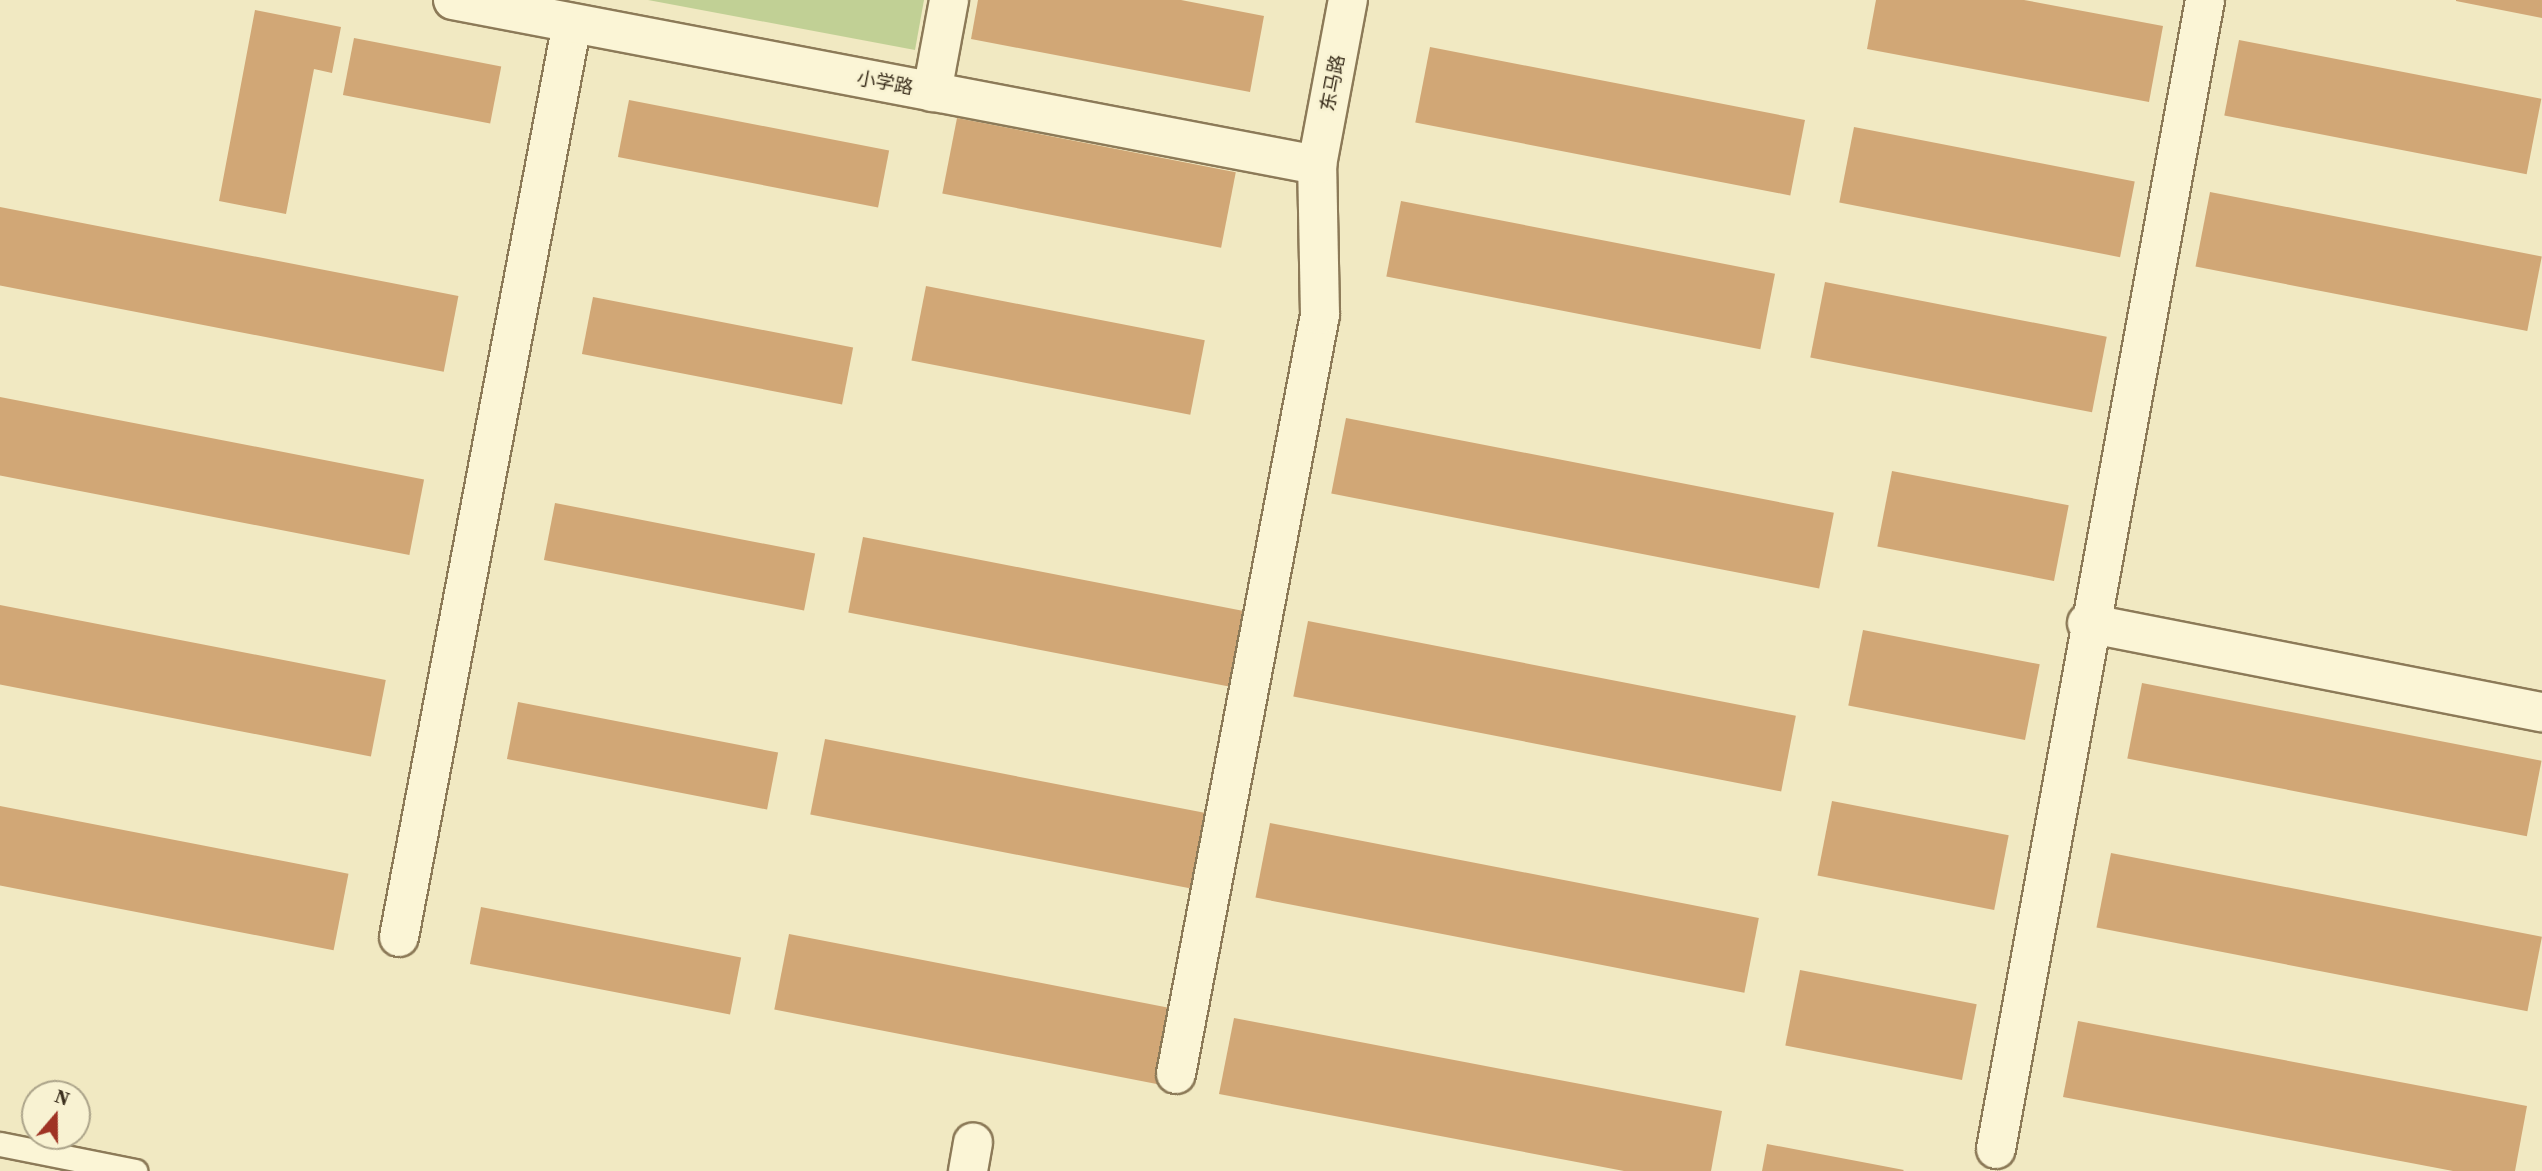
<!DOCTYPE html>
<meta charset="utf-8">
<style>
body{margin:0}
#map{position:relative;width:2542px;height:1171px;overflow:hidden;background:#f1e9c2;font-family:"Source Serif 4","Noto Sans SC",serif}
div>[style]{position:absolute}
.green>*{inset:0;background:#c1d095}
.building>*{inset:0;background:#d1a776;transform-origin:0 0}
.roads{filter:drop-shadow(2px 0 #8c7a58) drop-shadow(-2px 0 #8c7a58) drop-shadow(0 2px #8c7a58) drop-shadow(0 -2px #8c7a58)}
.service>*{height:23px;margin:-11.5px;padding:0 11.5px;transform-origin:11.5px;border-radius:11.5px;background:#fbf5d6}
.minor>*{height:38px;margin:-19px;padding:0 19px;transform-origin:19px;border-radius:19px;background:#fbf5d6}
.tertiary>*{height:38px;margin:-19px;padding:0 19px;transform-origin:19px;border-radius:19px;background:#fbf5d6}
span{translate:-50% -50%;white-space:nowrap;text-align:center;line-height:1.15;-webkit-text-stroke:5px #f8f2d2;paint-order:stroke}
.street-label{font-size:19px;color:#3b2f1d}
.north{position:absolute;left:21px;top:1080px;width:70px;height:70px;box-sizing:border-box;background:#f8f2d2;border:2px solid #aca48a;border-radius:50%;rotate:20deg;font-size:19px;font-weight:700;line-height:28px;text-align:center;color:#3b2f1d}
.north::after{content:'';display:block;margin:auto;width:24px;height:32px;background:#9f3324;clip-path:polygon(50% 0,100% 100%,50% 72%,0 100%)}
</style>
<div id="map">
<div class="green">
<i style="clip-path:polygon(648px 0,924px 0,915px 50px)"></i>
</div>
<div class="building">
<i style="clip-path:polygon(978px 0,1181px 0,1264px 16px,1250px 92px,971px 39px)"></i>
<i style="clip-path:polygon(1876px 0,2024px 0,2163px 26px,2149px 102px,1867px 49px)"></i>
<i style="clip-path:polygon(2456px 0,2542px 0,2542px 18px,2456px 1px)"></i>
<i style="clip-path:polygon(255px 10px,341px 27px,332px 73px,314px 69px,286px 214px,219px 201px)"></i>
<i style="left:354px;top:38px;width:150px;height:58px;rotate:11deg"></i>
<i style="left:2239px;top:40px;width:308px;height:77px;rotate:11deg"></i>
<i style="left:1430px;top:47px;width:382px;height:77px;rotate:11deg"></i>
<i style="left:629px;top:100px;width:265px;height:58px;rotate:11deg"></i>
<i style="left:957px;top:118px;width:284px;height:77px;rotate:11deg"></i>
<i style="left:1854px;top:127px;width:286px;height:77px;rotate:11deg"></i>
<i style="left:2210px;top:192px;width:338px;height:76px;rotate:11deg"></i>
<i style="left:1401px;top:201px;width:381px;height:77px;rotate:11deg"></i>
<i style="left:0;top:207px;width:467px;height:77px;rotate:11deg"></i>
<i style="left:1825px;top:282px;width:287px;height:77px;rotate:11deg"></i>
<i style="left:926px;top:286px;width:284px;height:76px;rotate:11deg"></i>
<i style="left:593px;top:297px;width:265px;height:58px;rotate:11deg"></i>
<i style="left:0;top:397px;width:432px;height:77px;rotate:11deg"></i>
<i style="left:1346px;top:418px;width:497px;height:77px;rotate:11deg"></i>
<i style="left:1892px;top:471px;width:180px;height:77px;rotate:11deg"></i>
<i style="left:555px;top:503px;width:265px;height:58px;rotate:11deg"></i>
<i style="left:863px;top:537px;width:397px;height:77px;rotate:11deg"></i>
<i style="left:0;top:605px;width:393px;height:78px;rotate:11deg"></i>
<i style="left:1308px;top:621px;width:497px;height:77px;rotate:11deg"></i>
<i style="left:1863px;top:630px;width:180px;height:77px;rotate:11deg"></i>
<i style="left:2142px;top:683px;width:407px;height:77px;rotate:11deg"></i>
<i style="left:518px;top:702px;width:265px;height:58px;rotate:11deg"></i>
<i style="left:825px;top:739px;width:397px;height:77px;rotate:11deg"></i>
<i style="left:1832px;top:801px;width:180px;height:76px;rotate:11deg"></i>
<i style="left:0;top:806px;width:355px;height:78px;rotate:11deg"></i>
<i style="left:1270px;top:823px;width:498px;height:76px;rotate:11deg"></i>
<i style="left:2111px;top:853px;width:439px;height:76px;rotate:11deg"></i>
<i style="left:481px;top:907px;width:265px;height:58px;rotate:11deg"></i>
<i style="left:789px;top:934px;width:396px;height:77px;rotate:11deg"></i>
<i style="left:1800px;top:970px;width:180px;height:77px;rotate:11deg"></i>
<i style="clip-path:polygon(1234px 1018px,1722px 1111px,1711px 1171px,1624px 1171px,1219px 1094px)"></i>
<i style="clip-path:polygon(2078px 1021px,2527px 1106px,2515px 1171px,2453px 1171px,2063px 1097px)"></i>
<i style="clip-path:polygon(1767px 1144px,1904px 1170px,1903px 1171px,1762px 1171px)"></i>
</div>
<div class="roads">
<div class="service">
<i style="left:0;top:1144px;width:138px;rotate:11.3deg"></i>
</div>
<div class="minor">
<i style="left:932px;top:92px;width:94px;rotate:-79.5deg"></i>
<i style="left:2087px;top:623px;width:464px;rotate:11.1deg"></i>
<i style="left:399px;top:937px;width:930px;rotate:-79.28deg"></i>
<i style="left:1176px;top:1074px;width:773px;rotate:-79.26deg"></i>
<i style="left:1320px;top:315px;width:150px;rotate:-91.1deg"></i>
<i style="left:1996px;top:1149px;width:1168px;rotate:-79.69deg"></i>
<i style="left:968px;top:1171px;width:29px;rotate:-80deg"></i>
</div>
<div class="tertiary">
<i style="left:453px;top:0;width:880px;rotate:10.81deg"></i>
<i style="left:1317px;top:165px;width:168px;rotate:-79.4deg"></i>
</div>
</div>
<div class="street-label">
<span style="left:885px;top:83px;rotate:11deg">小学路</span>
<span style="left:1333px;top:83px;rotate:-79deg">东马路</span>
</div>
<div class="north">N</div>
</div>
